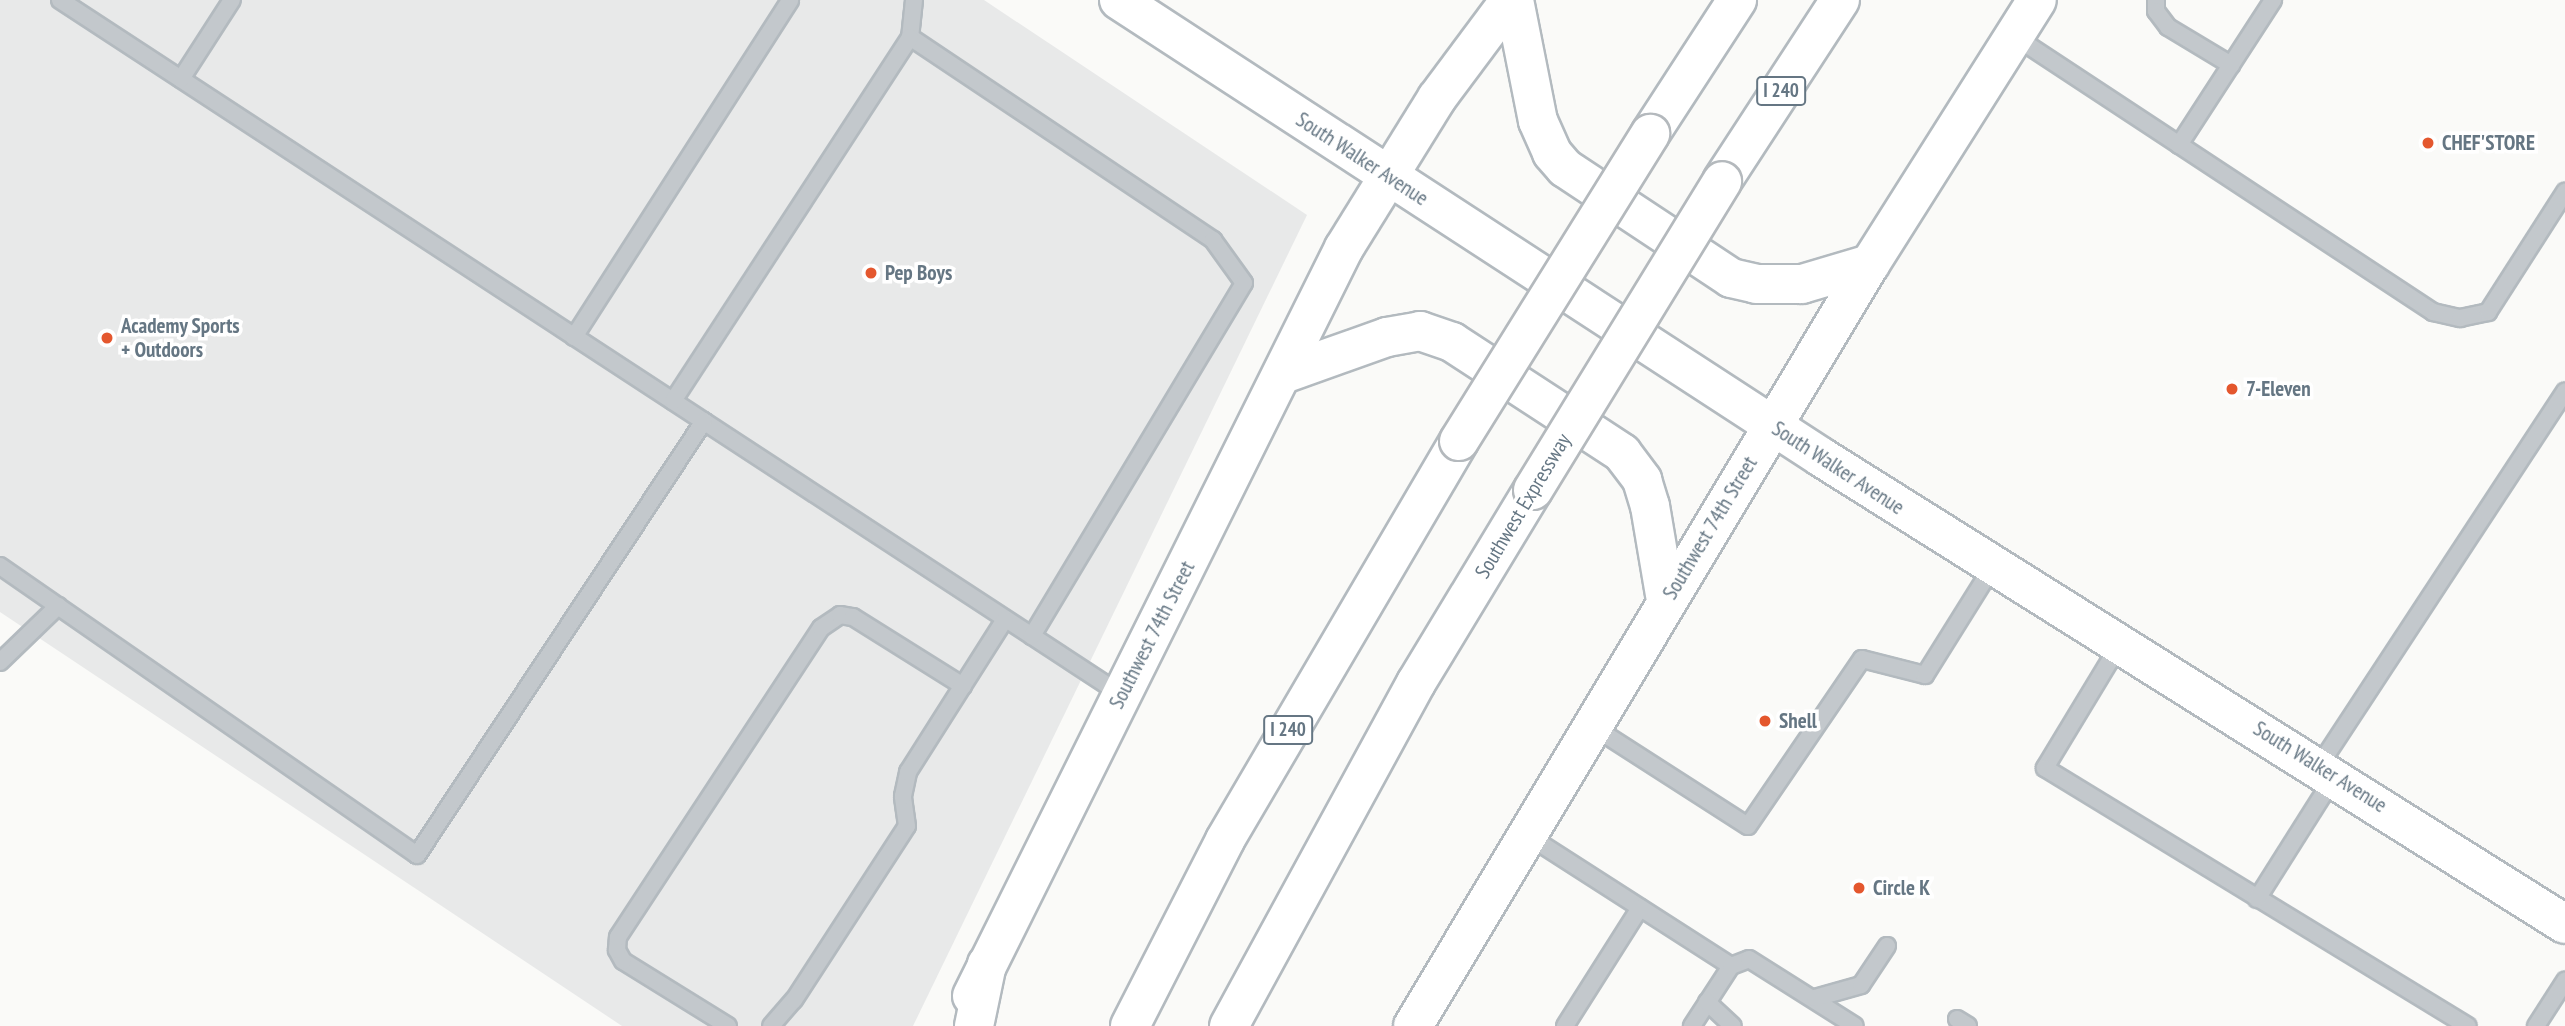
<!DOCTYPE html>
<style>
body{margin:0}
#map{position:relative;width:2565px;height:1026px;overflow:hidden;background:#fafaf8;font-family:"PT Sans Narrow",sans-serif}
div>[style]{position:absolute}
.built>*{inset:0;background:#e8e9e9}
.roads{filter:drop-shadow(2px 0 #b3babf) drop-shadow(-2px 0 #b3babf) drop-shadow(0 2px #b3babf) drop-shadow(0 -2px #b3babf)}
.lane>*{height:16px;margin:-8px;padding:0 8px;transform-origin:8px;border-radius:8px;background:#c3c8cc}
.secondary>*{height:38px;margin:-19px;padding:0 19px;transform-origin:19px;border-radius:19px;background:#fff}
.highway>*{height:38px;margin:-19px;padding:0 19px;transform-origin:19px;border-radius:19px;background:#fff}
.bridges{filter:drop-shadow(2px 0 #b4b9bd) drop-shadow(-2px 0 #b4b9bd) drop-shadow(0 2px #b4b9bd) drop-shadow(0 -2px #b4b9bd)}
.highway-bridge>*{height:38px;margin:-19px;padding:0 19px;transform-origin:19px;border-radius:19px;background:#fff}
.dots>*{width:19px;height:19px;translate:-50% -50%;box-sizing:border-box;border:4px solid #fff;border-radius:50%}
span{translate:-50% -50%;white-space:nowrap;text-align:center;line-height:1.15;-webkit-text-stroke:7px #fff;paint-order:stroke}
.shield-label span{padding:2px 5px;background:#fff;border:2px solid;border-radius:5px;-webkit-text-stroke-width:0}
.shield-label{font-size:19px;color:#657683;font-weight:700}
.poi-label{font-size:21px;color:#657683;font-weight:700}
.left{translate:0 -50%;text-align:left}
.street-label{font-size:21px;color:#657683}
</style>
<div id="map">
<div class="built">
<i style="clip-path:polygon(0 0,984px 0,1307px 215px,913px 1026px,622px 1026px,0 612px)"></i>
</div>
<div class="roads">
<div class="lane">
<i style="left:60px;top:0;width:1269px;rotate:33.2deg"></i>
<i style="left:914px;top:0;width:37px;rotate:96deg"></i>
<i style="left:910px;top:37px;width:365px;rotate:33.8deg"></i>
<i style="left:1213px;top:240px;width:53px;rotate:54.2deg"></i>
<i style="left:1244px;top:283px;width:412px;rotate:121deg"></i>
<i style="left:2156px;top:0;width:11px;rotate:90deg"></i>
<i style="left:2156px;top:11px;width:20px;rotate:53deg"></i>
<i style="left:2168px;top:27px;width:74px;rotate:31.1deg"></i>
<i style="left:2014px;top:36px;width:502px;rotate:33.37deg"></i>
<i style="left:2433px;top:312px;width:28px;rotate:13deg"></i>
<i style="left:2460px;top:318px;width:29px;rotate:-12deg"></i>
<i style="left:2488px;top:312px;width:143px;rotate:-57.3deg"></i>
<i style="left:181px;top:79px;width:94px;rotate:-57.2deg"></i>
<i style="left:2179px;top:145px;width:173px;rotate:-57deg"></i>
<i style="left:574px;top:337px;width:400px;rotate:-57.3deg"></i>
<i style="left:673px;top:401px;width:434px;rotate:-56.9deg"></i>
<i style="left:0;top:566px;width:507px;rotate:34.72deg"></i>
<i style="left:417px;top:855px;width:520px;rotate:-56.52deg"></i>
<i style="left:2120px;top:644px;width:145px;rotate:121.2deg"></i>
<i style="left:2045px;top:768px;width:495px;rotate:31.4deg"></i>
<i style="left:0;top:662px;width:81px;rotate:-44deg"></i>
<i style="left:1592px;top:726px;width:185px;rotate:32.7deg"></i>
<i style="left:1748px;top:826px;width:202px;rotate:-55.7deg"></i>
<i style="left:1862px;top:659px;width:65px;rotate:14.3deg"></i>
<i style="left:1925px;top:675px;width:128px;rotate:-58deg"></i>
<i style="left:2319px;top:766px;width:448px;rotate:-56.7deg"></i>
<i style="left:1527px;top:835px;width:242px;rotate:32.7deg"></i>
<i style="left:1731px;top:966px;width:72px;rotate:123deg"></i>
<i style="left:2257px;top:899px;width:144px;rotate:-57.7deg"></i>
<i style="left:1731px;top:966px;width:19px;rotate:-21deg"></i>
<i style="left:1749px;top:959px;width:125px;rotate:32.3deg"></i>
<i style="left:1815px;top:998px;width:48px;rotate:-15.8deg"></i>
<i style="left:1861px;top:985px;width:47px;rotate:-56.3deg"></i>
<i style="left:1707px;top:1002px;width:35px;rotate:43deg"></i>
<i style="left:1957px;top:1019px;width:13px;rotate:32deg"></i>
<i style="left:728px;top:1026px;width:123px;rotate:-148.2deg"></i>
<i style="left:623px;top:961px;width:13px;rotate:-119deg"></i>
<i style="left:617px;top:950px;width:13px;rotate:-86deg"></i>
<i style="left:618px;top:937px;width:370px;rotate:-56.7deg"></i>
<i style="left:821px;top:628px;width:23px;rotate:-34deg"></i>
<i style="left:840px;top:615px;width:13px;rotate:9deg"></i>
<i style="left:853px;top:617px;width:130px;rotate:32.1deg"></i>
<i style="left:771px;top:1026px;width:35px;rotate:-49deg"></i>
<i style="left:794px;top:1000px;width:207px;rotate:-57deg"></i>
<i style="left:907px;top:826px;width:30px;rotate:-98deg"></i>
<i style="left:903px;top:796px;width:25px;rotate:-78deg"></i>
<i style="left:908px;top:772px;width:181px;rotate:-57.6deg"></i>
<i style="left:1565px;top:1026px;width:140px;rotate:-57.6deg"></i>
<i style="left:2536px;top:1026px;width:54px;rotate:-57.2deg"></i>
</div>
<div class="secondary">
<i style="left:1119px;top:0;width:838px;rotate:33.06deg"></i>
<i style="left:1821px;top:457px;width:878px;rotate:32.12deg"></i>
<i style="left:1514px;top:0;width:123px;rotate:78.8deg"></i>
<i style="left:1538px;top:121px;width:35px;rotate:66deg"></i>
<i style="left:1552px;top:153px;width:20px;rotate:49deg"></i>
<i style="left:1565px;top:168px;width:199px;rotate:33.5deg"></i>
<i style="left:1731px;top:278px;width:26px;rotate:13deg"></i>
<i style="left:1756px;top:284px;width:46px"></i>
<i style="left:1802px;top:284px;width:71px;rotate:-16.4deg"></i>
<i style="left:1283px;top:374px;width:110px;rotate:-19.6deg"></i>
<i style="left:1387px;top:337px;width:34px;rotate:-10deg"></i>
<i style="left:1420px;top:331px;width:34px;rotate:19deg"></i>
<i style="left:1452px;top:342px;width:203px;rotate:33.1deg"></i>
<i style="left:1622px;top:453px;width:34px;rotate:53deg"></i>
<i style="left:1642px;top:480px;width:27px;rotate:73deg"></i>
<i style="left:1650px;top:506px;width:96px;rotate:80.4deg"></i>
<i style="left:972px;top:996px;width:835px;rotate:-63.56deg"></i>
<i style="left:1344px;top:248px;width:176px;rotate:-58.2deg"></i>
<i style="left:1437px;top:98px;width:122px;rotate:-53.3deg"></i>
<i style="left:1413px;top:1026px;width:889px;rotate:-59.05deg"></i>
<i style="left:1870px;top:264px;width:312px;rotate:-57.7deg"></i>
</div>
<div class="highway">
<i style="left:1650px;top:134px;width:160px;rotate:-57deg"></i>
<i style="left:1722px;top:181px;width:216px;rotate:-56.9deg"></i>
<i style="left:974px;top:1026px;width:63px;rotate:-78.2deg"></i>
<i style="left:1130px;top:1026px;width:209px;rotate:-62.9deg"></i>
<i style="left:1225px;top:840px;width:463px;rotate:-59.6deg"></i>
<i style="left:1229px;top:1026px;width:391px;rotate:-61.4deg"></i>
<i style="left:1416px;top:683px;width:226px;rotate:-58.8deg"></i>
</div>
</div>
<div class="bridges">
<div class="highway-bridge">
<i style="left:1459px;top:441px;width:362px;rotate:-58.1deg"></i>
<i style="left:1533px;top:490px;width:362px;rotate:-58.5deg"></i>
</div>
</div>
<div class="dots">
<i style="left:2428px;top:143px;background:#e4572e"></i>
<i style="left:871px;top:273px;background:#e4572e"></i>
<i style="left:107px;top:338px;background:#e4572e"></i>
<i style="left:2232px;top:389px;background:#e4572e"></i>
<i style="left:1765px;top:721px;background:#e4572e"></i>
<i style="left:1859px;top:888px;background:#e4572e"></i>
</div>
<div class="shield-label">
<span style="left:1781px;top:91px">I 240</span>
<span style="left:1288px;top:730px">I 240</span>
</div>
<div class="poi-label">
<span class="left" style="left:2442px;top:143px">CHEF'STORE</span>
<span class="left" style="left:885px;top:273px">Pep Boys</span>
<span class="left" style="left:121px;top:338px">Academy Sports<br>+ Outdoors</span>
<span class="left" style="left:2246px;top:389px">7-Eleven</span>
<span class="left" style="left:1779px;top:721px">Shell</span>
<span class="left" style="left:1873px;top:888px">Circle K</span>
</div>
<div class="street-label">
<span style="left:1362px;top:159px;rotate:33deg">South Walker Avenue</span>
<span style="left:1838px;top:468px;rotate:33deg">South Walker Avenue</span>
<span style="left:1523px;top:506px;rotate:-59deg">Southwest Expressway</span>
<span style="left:1710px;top:528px;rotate:-59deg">Southwest 74th Street</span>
<span style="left:1152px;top:635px;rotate:-63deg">Southwest 74th Street</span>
<span style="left:2320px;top:767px;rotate:32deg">South Walker Avenue</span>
</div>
</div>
